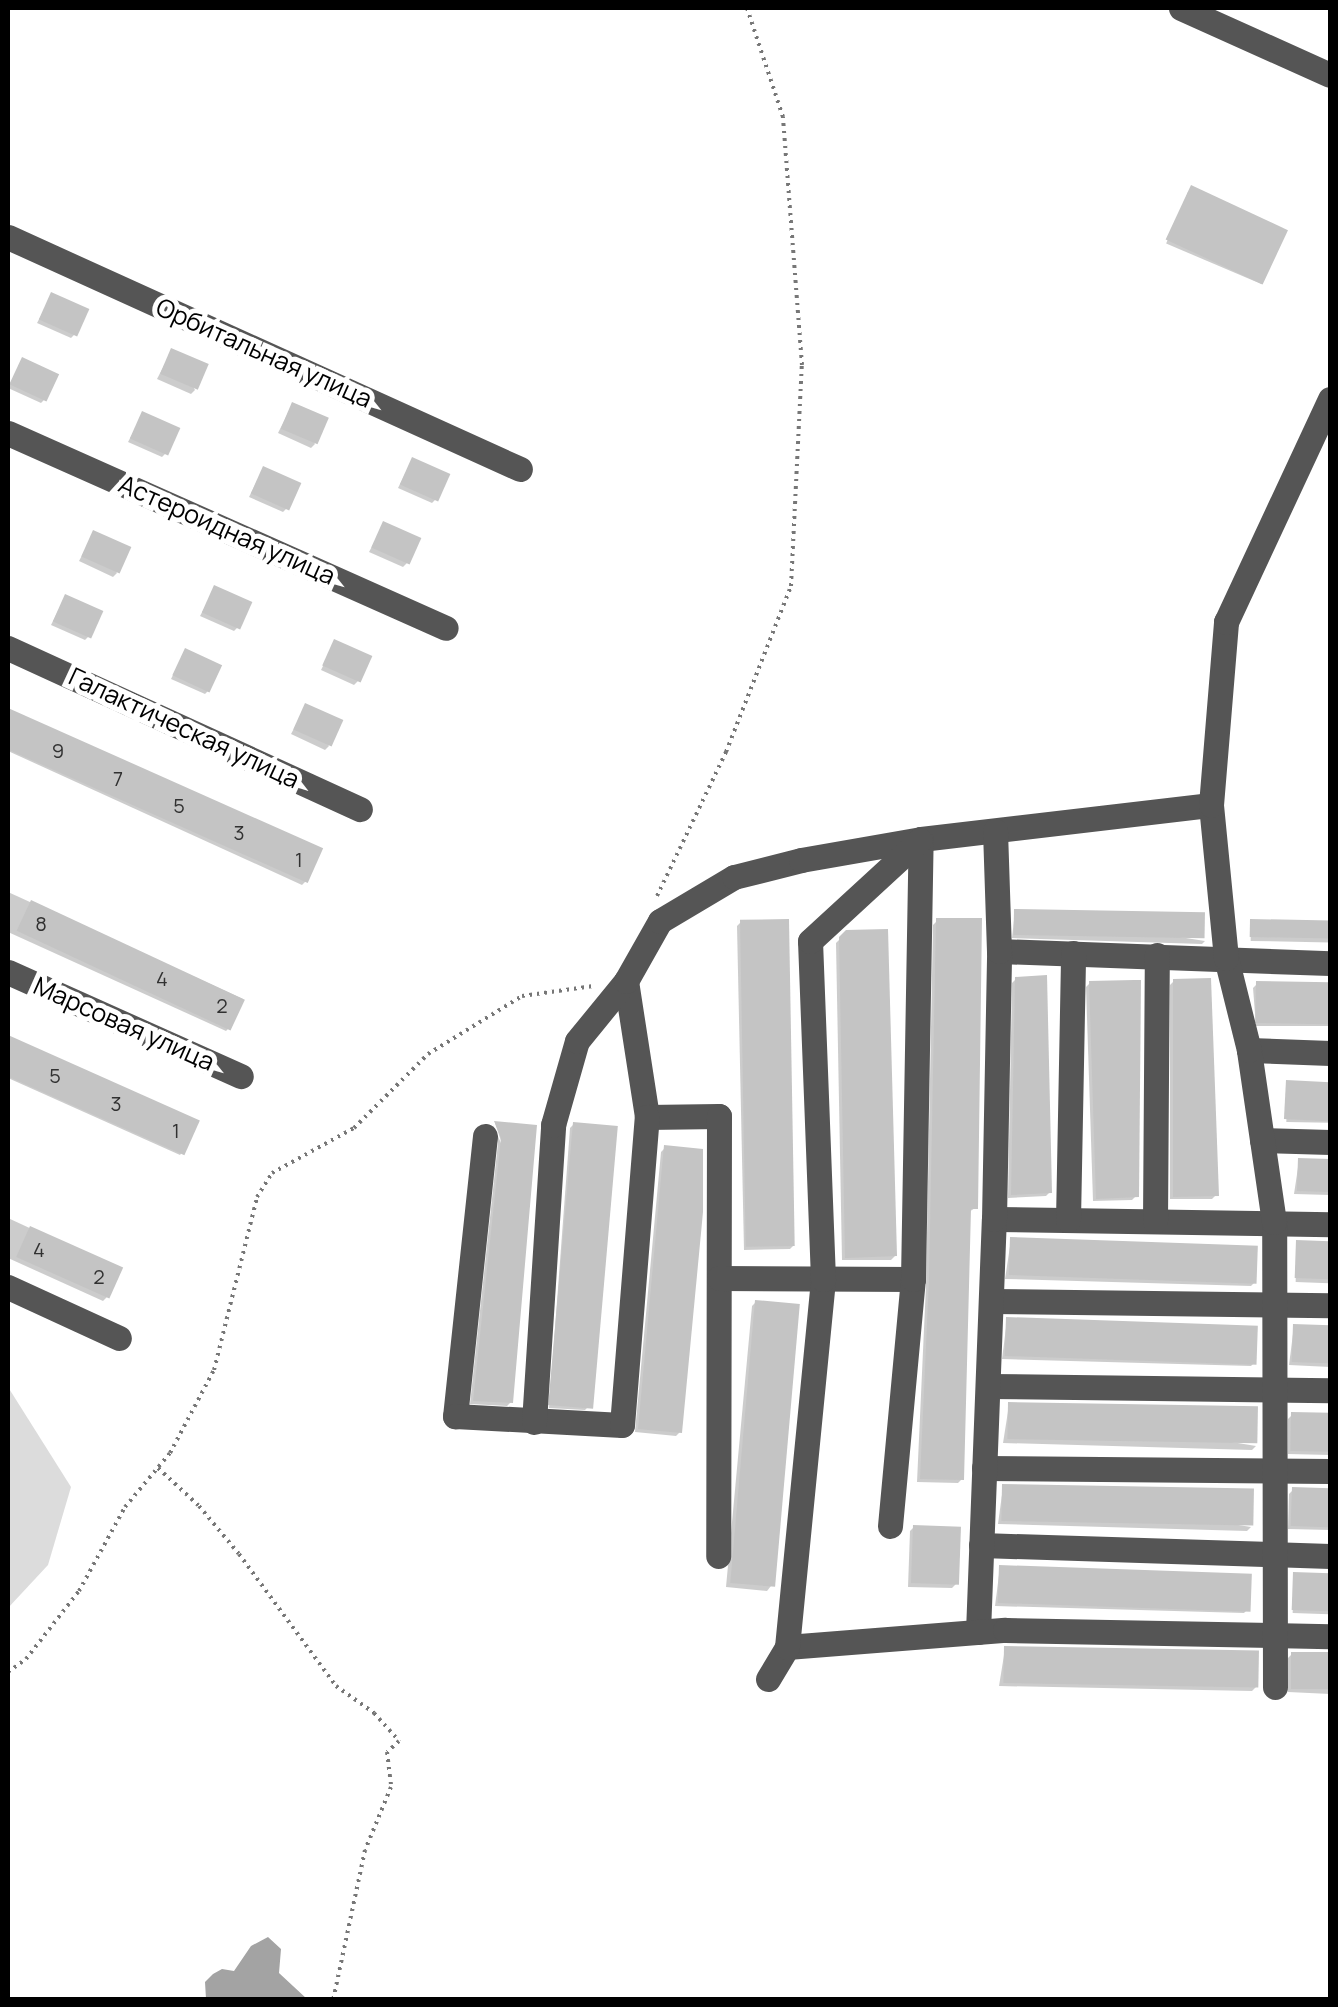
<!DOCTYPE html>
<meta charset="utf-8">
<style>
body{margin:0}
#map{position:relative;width:1338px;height:2007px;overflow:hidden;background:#fff;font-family:Manrope,sans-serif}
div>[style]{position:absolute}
.green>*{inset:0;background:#dcdcdc}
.water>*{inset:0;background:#a3a3a3}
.shadow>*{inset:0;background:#0003;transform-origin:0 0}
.building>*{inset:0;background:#c4c4c4;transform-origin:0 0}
.path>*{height:4px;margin-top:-2px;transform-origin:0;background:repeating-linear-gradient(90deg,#777 0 2.5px,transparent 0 7.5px)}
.minor>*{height:25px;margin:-12.5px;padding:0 12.5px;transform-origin:12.5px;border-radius:12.5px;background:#555}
span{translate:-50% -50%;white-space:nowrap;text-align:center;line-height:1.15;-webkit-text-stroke:10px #fff;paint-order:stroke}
.number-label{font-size:20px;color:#313131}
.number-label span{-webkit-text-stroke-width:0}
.street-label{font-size:25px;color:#000}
.frame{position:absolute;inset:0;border:10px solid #000;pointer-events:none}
</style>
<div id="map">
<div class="green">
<i style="clip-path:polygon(8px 1387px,71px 1487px,48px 1565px,8px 1608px)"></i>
</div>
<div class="water">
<i style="clip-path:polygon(268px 1937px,281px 1949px,279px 1973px,307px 1999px,206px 1999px,205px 1982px,213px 1974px,222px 1969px,234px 1971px,251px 1946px)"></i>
</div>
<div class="shadow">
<i style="left:1188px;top:192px;width:104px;height:56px;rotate:23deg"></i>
<i style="clip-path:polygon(52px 295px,75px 334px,71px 338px,37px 323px)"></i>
<i style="clip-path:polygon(172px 350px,195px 390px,191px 394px,157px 379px)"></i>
<i style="clip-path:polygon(22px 360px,45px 399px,41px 403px,8px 388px)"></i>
<i style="clip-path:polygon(292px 405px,315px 444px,311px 448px,278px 433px)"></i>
<i style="clip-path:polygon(143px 414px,166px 453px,162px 457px,128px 442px)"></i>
<i style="clip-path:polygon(412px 460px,436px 499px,432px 503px,398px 488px)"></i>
<i style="clip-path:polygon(263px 469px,287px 508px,283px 512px,249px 497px)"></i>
<i style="clip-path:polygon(384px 524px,407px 563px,403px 567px,369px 552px)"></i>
<i style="clip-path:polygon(94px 533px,117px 573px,113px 577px,79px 561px)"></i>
<i style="clip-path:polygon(215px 588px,238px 627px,234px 631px,200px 616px)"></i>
<i style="clip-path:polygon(65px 597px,89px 636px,85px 640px,51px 625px)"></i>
<i style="clip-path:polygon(335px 642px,358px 681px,354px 685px,321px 670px)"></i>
<i style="clip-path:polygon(185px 651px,209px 690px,205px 694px,171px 679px)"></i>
<i style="clip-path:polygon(306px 706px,329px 746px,325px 750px,291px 734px)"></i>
<i style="clip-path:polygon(8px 711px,319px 852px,306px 881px,302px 885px,8px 751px)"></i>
<i style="clip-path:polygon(8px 892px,243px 999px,230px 1027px,226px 1031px,8px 932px)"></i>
<i style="clip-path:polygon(1015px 911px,1205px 941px,1202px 944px,1012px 938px)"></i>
<i style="clip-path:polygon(937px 921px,975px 1208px,969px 1212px,962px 1479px,958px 1483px,917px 1482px,926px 1285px,933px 925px)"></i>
<i style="left:1251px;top:921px;width:79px;height:20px;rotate:1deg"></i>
<i style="clip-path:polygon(741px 922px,794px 1245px,790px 1249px,744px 1250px,737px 926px)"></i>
<i style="clip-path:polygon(847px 932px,895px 1256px,891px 1260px,842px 1260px,836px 943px)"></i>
<i style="clip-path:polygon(1016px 979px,1050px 1192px,1046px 1196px,1008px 1198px,1012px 983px)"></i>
<i style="clip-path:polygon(1174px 981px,1216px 1195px,1212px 1199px,1170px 1199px,1170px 985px)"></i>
<i style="clip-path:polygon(1090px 983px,1136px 1196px,1132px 1200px,1093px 1201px,1086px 987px)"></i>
<i style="clip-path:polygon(1257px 984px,1330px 984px,1330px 1026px,1256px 1026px,1253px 988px)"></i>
<i style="clip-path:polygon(8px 1037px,196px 1123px,183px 1151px,180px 1155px,8px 1078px)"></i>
<i style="left:1287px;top:1083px;width:43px;height:39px;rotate:1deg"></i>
<i style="clip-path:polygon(495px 1123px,534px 1127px,511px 1402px,507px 1406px,470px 1404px,498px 1143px,493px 1125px,504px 1150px)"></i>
<i style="clip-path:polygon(574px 1124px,589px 1406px,585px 1410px,549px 1408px,570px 1128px)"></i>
<i style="clip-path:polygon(665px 1148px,680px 1432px,676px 1436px,635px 1432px,661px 1152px)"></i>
<i style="clip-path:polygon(1299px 1161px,1330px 1161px,1330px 1195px,1294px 1194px)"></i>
<i style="clip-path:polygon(8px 1218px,120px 1270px,107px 1297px,103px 1301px,8px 1258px)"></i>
<i style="clip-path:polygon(1011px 1240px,1255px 1282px,1251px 1286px,1005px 1279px)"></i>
<i style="left:1297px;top:1243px;width:33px;height:39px;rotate:2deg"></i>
<i style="clip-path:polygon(756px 1302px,771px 1586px,767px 1591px,726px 1587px,752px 1306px)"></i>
<i style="clip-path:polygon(1007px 1320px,1255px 1362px,1251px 1366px,1002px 1359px)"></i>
<i style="clip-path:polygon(1294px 1326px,1330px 1327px,1330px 1367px,1289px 1365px)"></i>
<i style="clip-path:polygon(1009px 1405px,1256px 1446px,1252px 1450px,1003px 1443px)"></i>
<i style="clip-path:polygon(1292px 1415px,1330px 1416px,1330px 1455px,1288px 1454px,1288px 1419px)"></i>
<i style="clip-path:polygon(1003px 1487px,1251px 1527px,1247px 1531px,998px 1524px)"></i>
<i style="clip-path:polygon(1293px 1490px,1330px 1491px,1330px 1530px,1288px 1529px,1289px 1494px)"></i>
<i style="clip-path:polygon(914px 1527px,956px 1584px,952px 1588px,908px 1587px,910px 1531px)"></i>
<i style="clip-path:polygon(1000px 1567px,1248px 1609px,1244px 1613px,995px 1606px)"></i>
<i style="left:1294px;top:1574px;width:36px;height:39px;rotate:2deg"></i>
<i style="clip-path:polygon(1005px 1649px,1256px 1687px,1252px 1691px,999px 1686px)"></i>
<i style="clip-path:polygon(1292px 1654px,1330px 1655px,1330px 1694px,1288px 1692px,1288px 1658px)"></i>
</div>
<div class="building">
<i style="left:1191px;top:185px;width:107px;height:60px;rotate:25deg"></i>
<i style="left:51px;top:292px;width:42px;height:30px;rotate:24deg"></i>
<i style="left:171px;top:348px;width:41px;height:28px;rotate:23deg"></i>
<i style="left:22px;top:357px;width:41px;height:30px;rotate:25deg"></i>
<i style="left:292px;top:402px;width:40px;height:29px;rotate:23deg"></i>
<i style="left:142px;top:411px;width:42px;height:30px;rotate:24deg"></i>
<i style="left:412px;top:457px;width:42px;height:30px;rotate:24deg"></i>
<i style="left:263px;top:466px;width:42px;height:30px;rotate:24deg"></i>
<i style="left:383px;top:521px;width:42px;height:29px;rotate:24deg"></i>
<i style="left:93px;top:530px;width:42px;height:29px;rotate:24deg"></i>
<i style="left:214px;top:585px;width:42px;height:30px;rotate:24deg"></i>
<i style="left:65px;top:594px;width:42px;height:30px;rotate:24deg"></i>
<i style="left:334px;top:639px;width:42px;height:29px;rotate:24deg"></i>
<i style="left:185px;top:648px;width:41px;height:30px;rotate:25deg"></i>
<i style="left:305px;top:703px;width:42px;height:29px;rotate:24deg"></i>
<i style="left:8px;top:708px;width:345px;height:38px;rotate:24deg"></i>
<i style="left:31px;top:900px;width:236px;height:34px;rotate:25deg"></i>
<i style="left:1014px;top:909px;width:191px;height:26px;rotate:1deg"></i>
<i style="clip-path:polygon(936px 918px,982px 918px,978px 1209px,971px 1209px,964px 1480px,920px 1479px,929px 1279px)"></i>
<i style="left:789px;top:919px;width:327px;height:49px;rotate:89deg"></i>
<i style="left:1250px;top:919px;width:80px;height:18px;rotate:1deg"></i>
<i style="clip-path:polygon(888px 929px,897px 1256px,845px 1258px,839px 937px,846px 930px)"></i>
<i style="clip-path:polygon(1047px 975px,1052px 1193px,1011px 1195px,1015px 977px)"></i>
<i style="clip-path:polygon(1211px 978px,1219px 1196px,1173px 1197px,1173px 979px)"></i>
<i style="clip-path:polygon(1134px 980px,1141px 980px,1139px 1197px,1096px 1199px,1089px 981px)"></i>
<i style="left:1256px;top:981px;width:74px;height:42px;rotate:1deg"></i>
<i style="left:8px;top:1035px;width:210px;height:38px;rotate:24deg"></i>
<i style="left:1286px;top:1080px;width:44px;height:39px;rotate:3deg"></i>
<i style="clip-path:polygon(494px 1121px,537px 1125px,513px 1403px,473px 1401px,501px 1138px)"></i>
<i style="left:573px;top:1122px;width:45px;height:284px;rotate:5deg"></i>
<i style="clip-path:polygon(664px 1145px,703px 1149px,703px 1212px,682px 1433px,638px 1429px)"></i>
<i style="left:1298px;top:1158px;width:32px;height:33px;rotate:2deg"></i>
<i style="left:30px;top:1226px;width:102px;height:34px;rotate:24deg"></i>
<i style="left:1010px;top:1237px;width:248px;height:38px;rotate:2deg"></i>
<i style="left:1296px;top:1240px;width:34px;height:38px;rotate:2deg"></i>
<i style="left:755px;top:1300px;width:45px;height:284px;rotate:5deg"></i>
<i style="left:1006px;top:1317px;width:252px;height:39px;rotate:2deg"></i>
<i style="left:1293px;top:1324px;width:37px;height:38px;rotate:2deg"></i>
<i style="left:1008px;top:1402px;width:250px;height:37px;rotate:1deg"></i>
<i style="left:1291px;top:1412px;width:39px;height:39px;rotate:1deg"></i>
<i style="left:1002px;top:1484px;width:252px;height:37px;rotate:1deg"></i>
<i style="left:1292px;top:1487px;width:38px;height:39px;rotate:2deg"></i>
<i style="left:913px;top:1525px;width:48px;height:58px;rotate:2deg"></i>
<i style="left:999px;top:1565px;width:253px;height:38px;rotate:2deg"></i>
<i style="left:1293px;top:1572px;width:37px;height:38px;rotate:2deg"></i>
<i style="left:1004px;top:1646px;width:255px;height:37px;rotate:1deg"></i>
<i style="left:1291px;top:1652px;width:39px;height:37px"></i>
</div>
<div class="path">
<i style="left:657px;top:896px;width:160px;rotate:-64.4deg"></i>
<i style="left:726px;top:752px;width:178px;rotate:-68.6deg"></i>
<i style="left:791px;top:586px;width:221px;rotate:-87.2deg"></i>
<i style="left:802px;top:365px;width:249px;rotate:-94.4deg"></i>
<i style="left:783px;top:117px;width:115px;rotate:-108.3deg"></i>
<i style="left:158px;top:1468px;width:56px;rotate:42.8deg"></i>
<i style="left:199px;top:1506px;width:62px;rotate:50.2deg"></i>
<i style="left:239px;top:1554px;width:164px;rotate:53.7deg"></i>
<i style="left:336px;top:1686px;width:47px;rotate:35.4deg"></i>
<i style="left:374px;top:1713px;width:38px;rotate:48deg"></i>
<i style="left:399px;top:1741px;width:16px;rotate:137deg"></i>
<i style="left:387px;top:1752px;width:35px;rotate:83deg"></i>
<i style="left:391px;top:1787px;width:68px;rotate:112.4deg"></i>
<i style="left:365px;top:1850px;width:153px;rotate:102deg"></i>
<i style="left:8px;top:1672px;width:22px;rotate:-36deg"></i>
<i style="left:26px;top:1659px;width:86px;rotate:-52.1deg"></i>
<i style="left:79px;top:1591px;width:96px;rotate:-61.3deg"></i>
<i style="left:125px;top:1507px;width:70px;rotate:-50.2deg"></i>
<i style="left:170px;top:1453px;width:94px;rotate:-62.1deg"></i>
<i style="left:214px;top:1370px;width:178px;rotate:-76deg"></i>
<i style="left:257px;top:1197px;width:28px;rotate:-58deg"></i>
<i style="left:272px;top:1173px;width:94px;rotate:-28.8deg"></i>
<i style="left:354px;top:1128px;width:105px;rotate:-45deg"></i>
<i style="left:428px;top:1054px;width:110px;rotate:-31.7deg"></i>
<i style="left:522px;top:996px;width:72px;rotate:-8deg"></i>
</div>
<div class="minor">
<i style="left:1181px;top:8px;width:163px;rotate:24.2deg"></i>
<i style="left:8px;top:237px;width:562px;rotate:24.38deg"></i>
<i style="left:8px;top:433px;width:479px;rotate:24deg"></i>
<i style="left:8px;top:648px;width:387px;rotate:24.6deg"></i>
<i style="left:999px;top:951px;width:331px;rotate:2.1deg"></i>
<i style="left:8px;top:972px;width:255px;rotate:24.1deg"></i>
<i style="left:626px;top:981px;width:138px;rotate:81.2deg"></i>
<i style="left:647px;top:1117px;width:72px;rotate:-0.8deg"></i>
<i style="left:719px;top:1116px;width:440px;rotate:90.1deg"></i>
<i style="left:1249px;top:1050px;width:81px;rotate:2.1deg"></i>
<i style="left:485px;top:1136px;width:282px;rotate:96.1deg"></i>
<i style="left:455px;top:1416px;width:167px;rotate:3.1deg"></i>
<i style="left:622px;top:1425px;width:309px;rotate:-85.4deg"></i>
<i style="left:1262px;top:1140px;width:68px;rotate:1.7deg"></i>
<i style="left:994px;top:1219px;width:336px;rotate:0.9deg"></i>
<i style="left:1068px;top:1220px;width:267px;rotate:-88.9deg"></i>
<i style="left:1155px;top:1221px;width:266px;rotate:-89.6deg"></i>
<i style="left:719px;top:1278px;width:194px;rotate:0.3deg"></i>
<i style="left:8px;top:1287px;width:122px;rotate:24.7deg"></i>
<i style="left:991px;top:1301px;width:339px;rotate:0.7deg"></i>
<i style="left:988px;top:1386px;width:342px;rotate:0.7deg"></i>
<i style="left:534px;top:1422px;width:298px;rotate:-86.3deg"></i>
<i style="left:553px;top:1125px;width:87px;rotate:-74.1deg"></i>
<i style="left:577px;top:1041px;width:77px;rotate:-50.8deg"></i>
<i style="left:626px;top:981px;width:69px;rotate:-60.5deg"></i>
<i style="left:660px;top:921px;width:86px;rotate:-30.7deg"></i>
<i style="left:734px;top:877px;width:69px;rotate:-14.2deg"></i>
<i style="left:801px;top:860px;width:122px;rotate:-9.9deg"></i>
<i style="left:921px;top:839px;width:292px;rotate:-6.7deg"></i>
<i style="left:984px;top:1468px;width:346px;rotate:0.5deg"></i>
<i style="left:890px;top:1526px;width:248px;rotate:-84.7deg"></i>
<i style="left:913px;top:1279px;width:440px;rotate:-89deg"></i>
<i style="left:981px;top:1545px;width:349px;rotate:1.8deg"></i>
<i style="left:978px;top:1632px;width:413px;rotate:-87.8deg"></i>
<i style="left:994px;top:1219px;width:268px;rotate:-88.9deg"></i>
<i style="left:999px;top:951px;width:120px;rotate:-91.9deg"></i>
<i style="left:787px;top:1647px;width:219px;rotate:-4.5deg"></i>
<i style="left:1005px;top:1630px;width:325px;rotate:1.1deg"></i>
<i style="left:768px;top:1679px;width:37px;rotate:-59deg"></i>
<i style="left:787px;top:1647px;width:370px;rotate:-84.4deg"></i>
<i style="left:823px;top:1279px;width:338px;rotate:-92.2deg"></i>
<i style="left:810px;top:941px;width:149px;rotate:-42.6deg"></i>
<i style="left:1275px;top:1687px;width:465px;rotate:-90.1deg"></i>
<i style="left:1274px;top:1222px;width:174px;rotate:-98.3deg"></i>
<i style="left:1249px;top:1050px;width:95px;rotate:-104deg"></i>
<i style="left:1226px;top:958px;width:154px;rotate:-95.6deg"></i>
<i style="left:1211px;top:805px;width:184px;rotate:-85.3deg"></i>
<i style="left:1226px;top:622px;width:246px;rotate:-65deg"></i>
</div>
<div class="number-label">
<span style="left:58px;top:750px">9</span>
<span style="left:118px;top:778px">7</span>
<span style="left:179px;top:805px">5</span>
<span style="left:239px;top:832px">3</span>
<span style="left:299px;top:859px">1</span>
<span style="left:41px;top:923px">8</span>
<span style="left:162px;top:978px">4</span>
<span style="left:222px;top:1005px">2</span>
<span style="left:55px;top:1075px">5</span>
<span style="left:116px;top:1103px">3</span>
<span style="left:176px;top:1130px">1</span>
<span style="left:39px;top:1249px">4</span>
<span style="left:99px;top:1276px">2</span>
</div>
<div class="street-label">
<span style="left:264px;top:353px;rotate:24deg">Орбитальная улица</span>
<span style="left:227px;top:530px;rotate:24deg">Астероидная улица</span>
<span style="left:184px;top:728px;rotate:25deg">Галактическая улица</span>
<span style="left:124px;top:1024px;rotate:24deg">Марсовая улица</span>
</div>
<div class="frame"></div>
</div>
